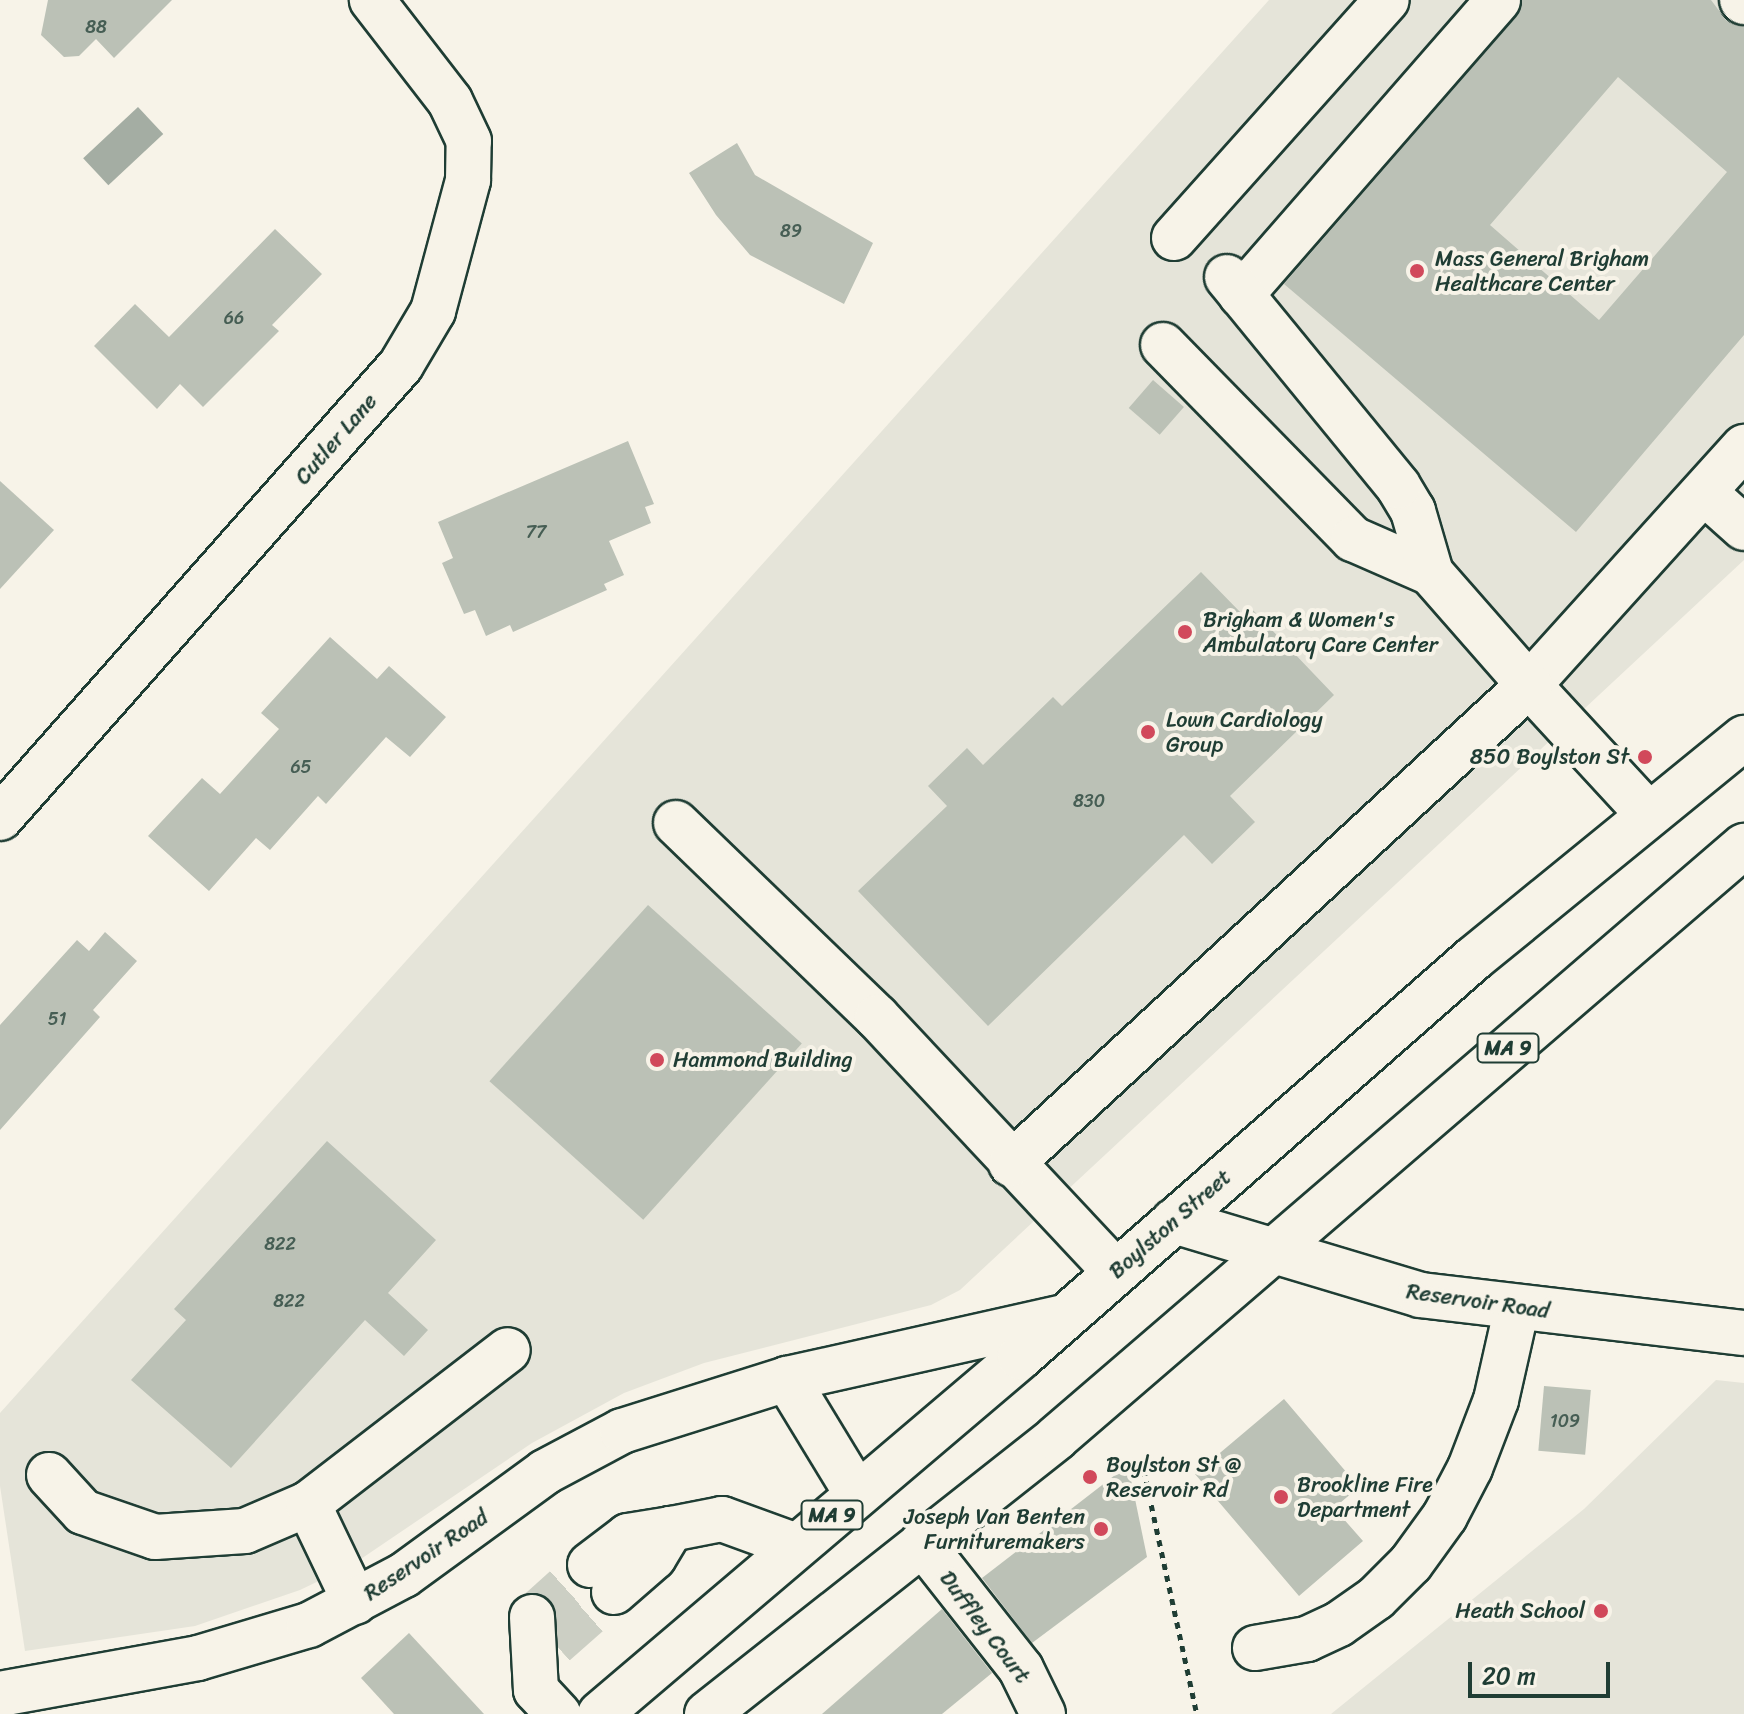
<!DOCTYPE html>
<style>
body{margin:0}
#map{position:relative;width:1744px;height:1714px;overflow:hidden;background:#f7f3e8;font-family:Sriracha,sans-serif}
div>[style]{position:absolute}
.built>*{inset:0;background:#e5e4d9}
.water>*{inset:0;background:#a4ada3;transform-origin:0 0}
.building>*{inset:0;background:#bbc1b6;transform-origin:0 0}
.minor-tunnel>*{height:44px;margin-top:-22px;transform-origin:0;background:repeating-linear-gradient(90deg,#cccfc4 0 44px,transparent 0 66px)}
.path>*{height:5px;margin-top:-2.5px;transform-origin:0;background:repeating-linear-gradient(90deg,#1f3d34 0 6px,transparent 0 12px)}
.roads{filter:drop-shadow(2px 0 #1f3d34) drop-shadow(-2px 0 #1f3d34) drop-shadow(0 2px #1f3d34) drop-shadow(0 -2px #1f3d34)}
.minor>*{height:44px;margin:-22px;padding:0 22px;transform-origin:22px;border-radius:22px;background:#f7f3e8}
.highway>*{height:44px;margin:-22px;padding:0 22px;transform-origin:22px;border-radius:22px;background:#f7f3e8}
.dots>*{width:22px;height:22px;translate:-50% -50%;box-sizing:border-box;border:4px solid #f7f3e8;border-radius:50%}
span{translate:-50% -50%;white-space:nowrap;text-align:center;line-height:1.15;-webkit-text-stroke:8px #f7f3e8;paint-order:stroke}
.number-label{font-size:18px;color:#465e54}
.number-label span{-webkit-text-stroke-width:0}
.shield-label span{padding:2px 6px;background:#f7f3e8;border:2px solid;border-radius:6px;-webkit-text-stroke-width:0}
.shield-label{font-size:20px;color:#1f3d34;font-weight:700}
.poi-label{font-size:22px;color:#1f3d34}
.left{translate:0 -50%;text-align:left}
.right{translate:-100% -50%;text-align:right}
.street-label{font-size:22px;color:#1f3d34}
.scale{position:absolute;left:1468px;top:1662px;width:142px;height:36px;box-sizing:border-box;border:4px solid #1f3d34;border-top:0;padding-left:10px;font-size:24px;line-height:28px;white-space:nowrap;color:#1f3d34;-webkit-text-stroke:6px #f7f3e8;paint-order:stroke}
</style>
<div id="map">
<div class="built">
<i style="clip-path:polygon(1269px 0,1744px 0,1744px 560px,960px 1290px,931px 1305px,704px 1363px,624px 1393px,532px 1443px,352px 1565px,300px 1590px,195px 1626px,25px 1651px,0 1486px,0 1413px)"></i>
<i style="clip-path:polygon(1716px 1380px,1744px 1383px,1744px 1714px,1331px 1714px,1584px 1509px)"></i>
</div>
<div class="water">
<i style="left:138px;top:107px;width:37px;height:75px;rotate:47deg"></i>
</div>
<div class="building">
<i style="clip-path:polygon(48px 0,172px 0,114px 58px,96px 39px,79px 56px,64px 57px,41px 35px)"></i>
<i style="clip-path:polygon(evenodd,1522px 0,1711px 0,1726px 20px,1744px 27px,1744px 335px,1576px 532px,1284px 284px,1517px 16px,1522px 0,1618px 77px,1727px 172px,1599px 320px,1490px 225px,1618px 77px)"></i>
<i style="clip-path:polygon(737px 143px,755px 175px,873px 243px,844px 304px,750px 255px,716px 215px,689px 173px)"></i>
<i style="clip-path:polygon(275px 229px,322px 274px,272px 325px,279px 331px,203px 407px,180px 384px,157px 409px,94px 346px,135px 304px,169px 337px)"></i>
<i style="left:1153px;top:380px;width:41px;height:37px;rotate:41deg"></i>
<i style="clip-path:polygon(628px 441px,654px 504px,645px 507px,651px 523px,609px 541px,624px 575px,604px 584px,607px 590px,513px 632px,510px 625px,486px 636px,475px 610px,464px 614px,442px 563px,453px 558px,438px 522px)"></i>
<i style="clip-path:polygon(0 481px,54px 530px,0 589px)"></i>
<i style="clip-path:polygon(1201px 572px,1242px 614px,1249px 606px,1334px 695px,1230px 796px,1255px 822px,1212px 864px,1184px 835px,988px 1026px,858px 891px,947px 806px,928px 786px,967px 748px,983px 765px,1053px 697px,1062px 706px)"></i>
<i style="clip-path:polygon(330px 637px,377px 679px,389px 666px,446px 717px,410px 757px,386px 737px,326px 804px,318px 796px,270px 850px,256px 838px,209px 891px,148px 836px,202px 778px,220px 794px,279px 729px,261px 713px)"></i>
<i style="left:648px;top:905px;width:207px;height:237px;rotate:42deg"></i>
<i style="clip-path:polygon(105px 932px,137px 961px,93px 1010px,100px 1017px,0 1130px,0 1025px,77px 940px,89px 951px)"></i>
<i style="clip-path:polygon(327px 1141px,436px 1240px,388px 1293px,428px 1330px,404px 1356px,365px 1320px,231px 1468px,131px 1380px,186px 1320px,174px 1309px)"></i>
<i style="left:1544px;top:1386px;width:47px;height:65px;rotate:5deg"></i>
<i style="clip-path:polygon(1284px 1399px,1359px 1487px,1334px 1508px,1363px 1541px,1299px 1596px,1195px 1474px)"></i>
<i style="clip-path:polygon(1128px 1465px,1147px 1557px,1032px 1643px,982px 1578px)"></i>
<i style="clip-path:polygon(942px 1609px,992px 1673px,942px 1714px,822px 1714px)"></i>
<i style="clip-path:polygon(409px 1633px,484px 1714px,394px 1714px,361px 1678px)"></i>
</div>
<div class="minor-tunnel">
<i style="left:532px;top:1617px;width:78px;rotate:-41.9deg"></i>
<i style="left:555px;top:1644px;width:79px;rotate:-41.4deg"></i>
</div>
<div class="path">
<i style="left:1141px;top:1458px;width:262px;rotate:77.7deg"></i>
</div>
<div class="roads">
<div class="minor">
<i style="left:1742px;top:0;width:3px;rotate:45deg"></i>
<i style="left:1174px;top:238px;width:319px;rotate:-48.2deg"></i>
<i style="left:1241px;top:295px;width:391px;rotate:-48.9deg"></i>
<i style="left:1163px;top:345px;width:272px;rotate:45.6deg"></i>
<i style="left:1353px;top:539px;width:85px;rotate:23.6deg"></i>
<i style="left:1706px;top:494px;width:51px;rotate:41.8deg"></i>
<i style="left:1648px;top:814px;width:176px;rotate:-132.7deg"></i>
<i style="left:1529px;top:685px;width:321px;rotate:-47.9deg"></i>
<i style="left:0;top:818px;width:605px;rotate:-48.48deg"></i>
<i style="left:401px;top:365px;width:63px;rotate:-59.3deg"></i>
<i style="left:433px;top:311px;width:136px;rotate:-75deg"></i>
<i style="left:468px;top:180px;width:39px;rotate:-89deg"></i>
<i style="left:469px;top:141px;width:44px;rotate:-115.4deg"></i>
<i style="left:450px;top:101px;width:128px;rotate:-127.7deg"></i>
<i style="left:676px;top:823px;width:279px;rotate:44deg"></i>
<i style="left:877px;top:1017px;width:349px;rotate:46.9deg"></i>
<i style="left:1011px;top:1164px;width:706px;rotate:-42.76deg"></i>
<i style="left:1529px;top:685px;width:149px;rotate:-131.2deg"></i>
<i style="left:1431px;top:573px;width:65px;rotate:-106.2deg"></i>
<i style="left:1413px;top:511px;width:29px;rotate:-121deg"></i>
<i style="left:1398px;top:486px;width:270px;rotate:-129.3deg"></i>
<i style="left:1174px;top:1221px;width:257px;rotate:16.7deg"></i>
<i style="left:1420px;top:1295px;width:326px;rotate:6.7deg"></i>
<i style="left:787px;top:1379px;width:135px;rotate:58.7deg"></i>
<i style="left:49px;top:1475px;width:50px;rotate:47.4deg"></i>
<i style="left:83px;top:1512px;width:76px;rotate:19.1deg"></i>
<i style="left:155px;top:1537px;width:90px;rotate:-3.8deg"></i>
<i style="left:245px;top:1531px;width:69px;rotate:-23.2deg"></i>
<i style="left:922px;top:1543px;width:160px;rotate:51.8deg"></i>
<i style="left:1021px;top:1669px;width:50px;rotate:63.9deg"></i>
<i style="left:590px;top:1565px;width:48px;rotate:-37.3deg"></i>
<i style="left:628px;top:1536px;width:44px;rotate:-9.2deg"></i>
<i style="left:614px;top:1592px;width:53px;rotate:-41.2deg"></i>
<i style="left:654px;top:1557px;width:33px;rotate:-59deg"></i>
<i style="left:671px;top:1529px;width:52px;rotate:-11.1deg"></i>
<i style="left:722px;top:1519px;width:79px;rotate:20deg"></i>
<i style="left:355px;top:1602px;width:109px;rotate:-115.6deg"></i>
<i style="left:308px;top:1504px;width:252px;rotate:-37.6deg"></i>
<i style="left:532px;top:1617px;width:73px;rotate:86.9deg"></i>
<i style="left:536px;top:1690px;width:33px;rotate:47deg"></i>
<i style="left:1255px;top:1648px;width:53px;rotate:-9.8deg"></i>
<i style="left:1307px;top:1639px;width:35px;rotate:-25deg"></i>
<i style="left:1339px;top:1624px;width:45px;rotate:-35.1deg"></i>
<i style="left:1376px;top:1598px;width:49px;rotate:-45deg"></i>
<i style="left:1411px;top:1563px;width:58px;rotate:-54.1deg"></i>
<i style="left:1445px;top:1516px;width:54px;rotate:-62.5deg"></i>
<i style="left:1470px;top:1468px;width:73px;rotate:-69.1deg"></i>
<i style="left:1496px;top:1400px;width:95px;rotate:-77.3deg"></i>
<i style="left:0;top:1694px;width:201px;rotate:-10.3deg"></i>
<i style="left:198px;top:1658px;width:116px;rotate:-16.6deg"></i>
<i style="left:309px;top:1625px;width:107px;rotate:-27.8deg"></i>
<i style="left:404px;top:1575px;width:175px;rotate:-36.1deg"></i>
<i style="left:545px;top:1472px;width:87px;rotate:-28deg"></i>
<i style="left:622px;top:1431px;width:173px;rotate:-17.5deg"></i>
<i style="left:787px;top:1379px;width:285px;rotate:-12.6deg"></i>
</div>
<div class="highway">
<i style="left:600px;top:1714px;width:551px;rotate:-40.36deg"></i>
<i style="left:1020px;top:1357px;width:603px;rotate:-41.3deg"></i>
<i style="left:1473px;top:959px;width:350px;rotate:-39.2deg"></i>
<i style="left:707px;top:1714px;width:445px;rotate:-38.3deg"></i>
<i style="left:1056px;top:1438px;width:908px;rotate:-40.71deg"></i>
</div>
</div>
<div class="dots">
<i style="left:1417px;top:271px;background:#d1495b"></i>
<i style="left:1185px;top:632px;background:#d1495b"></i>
<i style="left:1148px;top:732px;background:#d1495b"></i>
<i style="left:1645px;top:757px;background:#d1495b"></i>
<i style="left:657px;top:1060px;background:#d1495b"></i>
<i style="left:1090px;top:1477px;background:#d1495b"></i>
<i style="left:1281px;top:1497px;background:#d1495b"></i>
<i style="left:1101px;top:1529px;background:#d1495b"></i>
<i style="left:1601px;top:1611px;background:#d1495b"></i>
</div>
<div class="number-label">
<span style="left:96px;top:27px">88</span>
<span style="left:791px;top:231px">89</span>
<span style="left:234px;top:318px">66</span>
<span style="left:536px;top:532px">77</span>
<span style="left:301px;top:767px">65</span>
<span style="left:1089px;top:801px">830</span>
<span style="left:57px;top:1019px">51</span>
<span style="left:280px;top:1244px">822</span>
<span style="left:289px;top:1301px">822</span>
<span style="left:1565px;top:1421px">109</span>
</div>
<div class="shield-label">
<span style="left:1508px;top:1048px">MA 9</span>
<span style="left:832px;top:1515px">MA 9</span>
</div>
<div class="poi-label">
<span class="left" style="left:1435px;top:271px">Mass General Brigham<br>Healthcare Center</span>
<span class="left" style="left:1203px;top:632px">Brigham &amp; Women's<br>Ambulatory Care Center</span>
<span class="left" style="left:1166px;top:732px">Lown Cardiology<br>Group</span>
<span class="right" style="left:1629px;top:757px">850 Boylston St</span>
<span class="left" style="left:673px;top:1060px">Hammond Building</span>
<span class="left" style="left:1106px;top:1477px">Boylston St @<br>Reservoir Rd</span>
<span class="left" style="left:1297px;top:1497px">Brookline Fire<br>Department</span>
<span class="right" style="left:1085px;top:1529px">Joseph Van Benten<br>Furnituremakers</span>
<span class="right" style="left:1585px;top:1611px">Heath School</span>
</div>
<div class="street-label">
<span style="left:336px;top:439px;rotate:-49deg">Cutler Lane</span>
<span style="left:1170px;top:1224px;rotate:-41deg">Boylston Street</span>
<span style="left:1478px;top:1301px;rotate:8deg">Reservoir Road</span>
<span style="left:426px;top:1555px;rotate:-34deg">Reservoir Road</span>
<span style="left:985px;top:1627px;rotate:53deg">Duffley Court</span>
</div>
<div class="scale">20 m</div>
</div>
